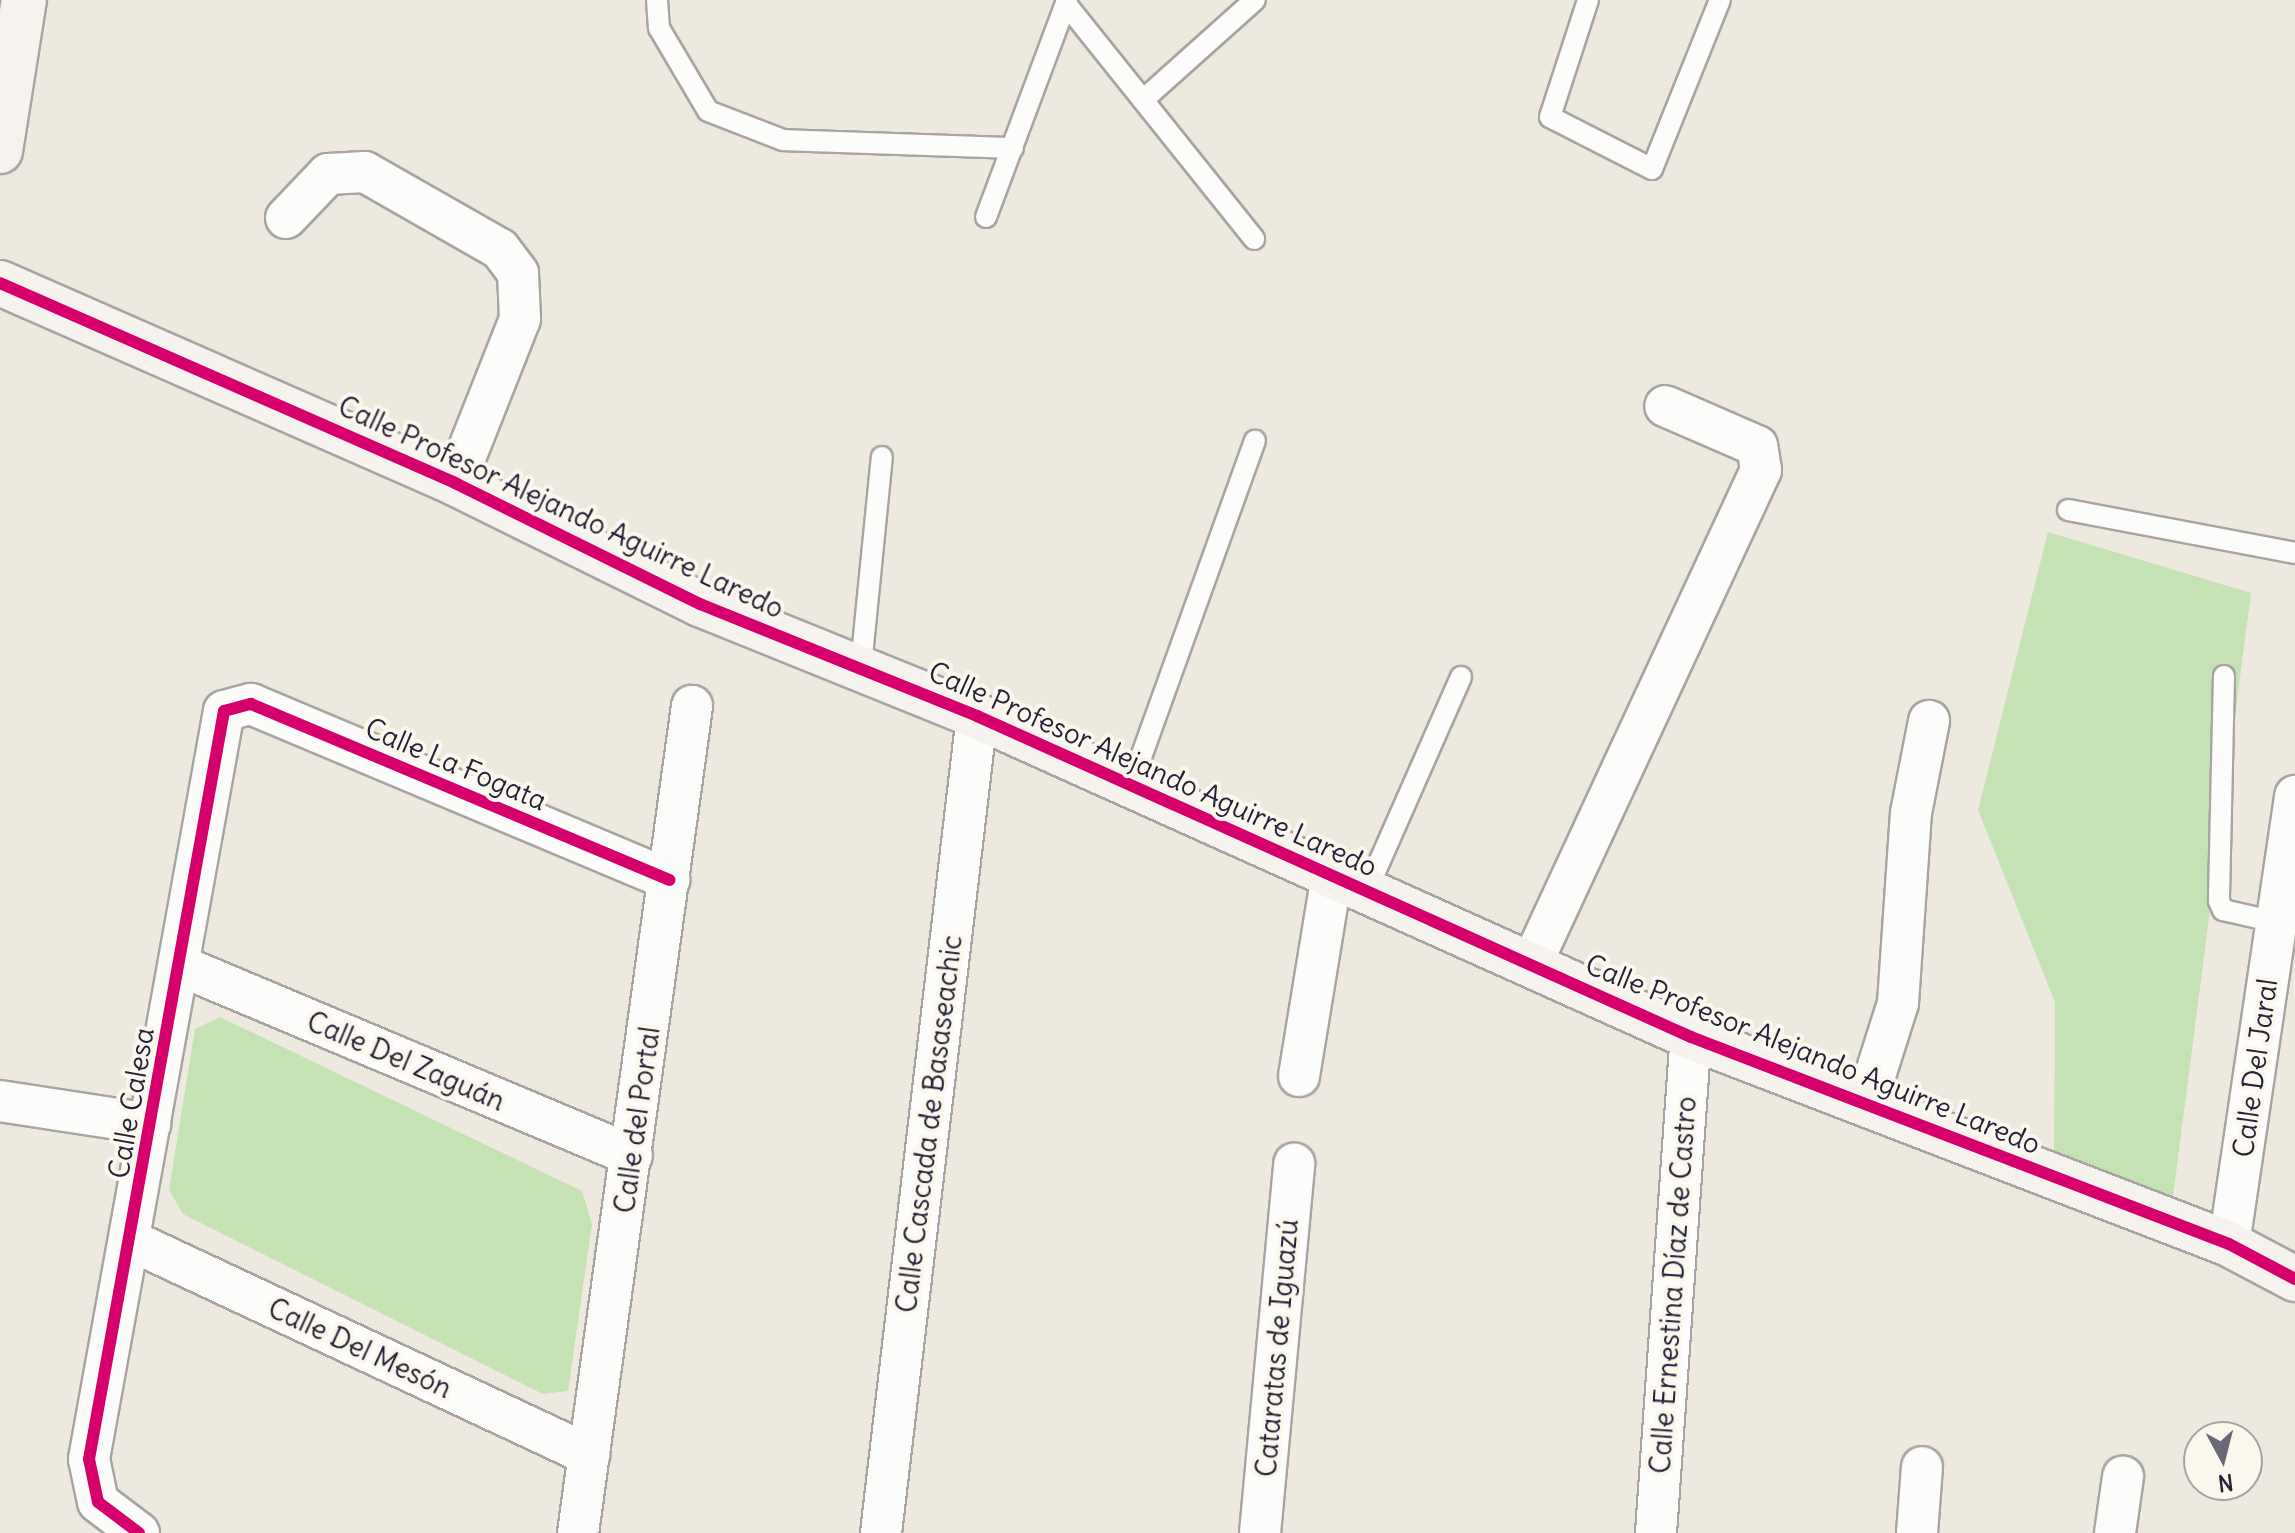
<!DOCTYPE html>
<meta charset="utf-8">
<style>
body{margin:0}
#map{position:relative;width:2295px;height:1533px;overflow:hidden;background:#eee9de;font-family:Delius,sans-serif}
div>[style]{position:absolute}
.green>*{inset:0;background:#c5e2b2}
.roads{filter:drop-shadow(2px 0 #a7a4a1) drop-shadow(-2px 0 #a7a4a1) drop-shadow(0 2px #a7a4a1) drop-shadow(0 -2px #a7a4a1)}
.lane>*{height:20px;margin:-10px;padding:0 10px;transform-origin:10px;border-radius:10px;background:#fcfcfa}
.street>*{height:40px;margin:-20px;padding:0 20px;transform-origin:20px;border-radius:20px;background:#fcfcfa}
.secondary>*{height:44px;margin:-22px;padding:0 22px;transform-origin:22px;border-radius:22px;background:#f6f3ef}
.cycleway>*{height:12px;margin:-6px;padding:0 6px;transform-origin:6px;border-radius:6px;background:#d6006c}
span{translate:-50% -50%;white-space:nowrap;text-align:center;line-height:1.15;-webkit-text-stroke:8px #fbf7ec;paint-order:stroke}
.street-label{font-size:28px;color:#22223b}
.north{position:absolute;left:2183px;top:1421px;width:80px;height:80px;box-sizing:border-box;background:#fbf7ec;border:2px solid #a4a2a5;border-radius:50%;rotate:173deg;font-size:22px;font-weight:700;line-height:32px;text-align:center;color:#22223b}
.north::after{content:'';display:block;margin:auto;width:28px;height:36px;background:#696874;clip-path:polygon(50% 0,100% 100%,50% 72%,0 100%)}
</style>
<div id="map">
<div class="green">
<i style="clip-path:polygon(2048px 532px,2251px 593px,2171px 1212px,2054px 1186px,2055px 1002px,1978px 810px)"></i>
<i style="clip-path:polygon(220px 1017px,582px 1191px,592px 1224px,568px 1391px,543px 1394px,183px 1214px,169px 1190px,195px 1029px)"></i>
</div>
<div class="roads">
<div class="lane">
<i style="left:657px;top:0;width:28px;rotate:86deg"></i>
<i style="left:659px;top:28px;width:96px;rotate:59.4deg"></i>
<i style="left:708px;top:111px;width:80px;rotate:21.1deg"></i>
<i style="left:783px;top:140px;width:230px;rotate:2deg"></i>
<i style="left:1588px;top:0;width:123px;rotate:108deg"></i>
<i style="left:1550px;top:117px;width:114px;rotate:27deg"></i>
<i style="left:1652px;top:169px;width:182px;rotate:-68.1deg"></i>
<i style="left:1066px;top:4px;width:301px;rotate:51.3deg"></i>
<i style="left:1143px;top:100px;width:150px;rotate:-41.8deg"></i>
<i style="left:986px;top:217px;width:232px;rotate:-69.5deg"></i>
<i style="left:2068px;top:510px;width:231px;rotate:10.7deg"></i>
<i style="left:861px;top:666px;width:210px;rotate:-84.3deg"></i>
<i style="left:2224px;top:676px;width:225px;rotate:91.3deg"></i>
<i style="left:2219px;top:901px;width:10px;rotate:66deg"></i>
<i style="left:2223px;top:910px;width:54px;rotate:12.8deg"></i>
<i style="left:1131px;top:785px;width:366px;rotate:-70.2deg"></i>
<i style="left:1367px;top:890px;width:233px;rotate:-66.2deg"></i>
</div>
<div class="street">
<i style="left:286px;top:218px;width:61px;rotate:-46.3deg"></i>
<i style="left:328px;top:174px;width:37px;rotate:-3deg"></i>
<i style="left:365px;top:172px;width:155px;rotate:29.7deg"></i>
<i style="left:500px;top:249px;width:30px;rotate:53deg"></i>
<i style="left:518px;top:273px;width:46px;rotate:87.5deg"></i>
<i style="left:520px;top:319px;width:176px;rotate:111.6deg"></i>
<i style="left:1531px;top:965px;width:546px;rotate:-65.08deg"></i>
<i style="left:1761px;top:470px;width:24px;rotate:-99deg"></i>
<i style="left:1757px;top:446px;width:100px;rotate:-156.5deg"></i>
<i style="left:181px;top:966px;width:489px;rotate:22.8deg"></i>
<i style="left:1299px;top:1076px;width:204px;rotate:-80.7deg"></i>
<i style="left:0;top:1101px;width:152px;rotate:8.7deg"></i>
<i style="left:1866px;top:1104px;width:106px;rotate:-72.4deg"></i>
<i style="left:1898px;top:1003px;width:190px;rotate:-86.1deg"></i>
<i style="left:1911px;top:813px;width:94px;rotate:-78.9deg"></i>
<i style="left:132px;top:1241px;width:505px;rotate:25.09deg"></i>
<i style="left:2229px;top:1244px;width:453px;rotate:-81.6deg"></i>
<i style="left:139px;top:1533px;width:51px;rotate:-142.9deg"></i>
<i style="left:98px;top:1502px;width:44px;rotate:-101.8deg"></i>
<i style="left:89px;top:1459px;width:760px;rotate:-79.77deg"></i>
<i style="left:224px;top:711px;width:28px;rotate:-15deg"></i>
<i style="left:251px;top:704px;width:454px;rotate:22.8deg"></i>
<i style="left:578px;top:1533px;width:835px;rotate:-82.15deg"></i>
<i style="left:881px;top:1533px;width:823px;rotate:-83.3deg"></i>
<i style="left:1260px;top:1533px;width:371px;rotate:-84.7deg"></i>
<i style="left:1656px;top:1533px;width:497px;rotate:-86deg"></i>
<i style="left:1917px;top:1533px;width:66px;rotate:-85.7deg"></i>
<i style="left:2115px;top:1533px;width:57px;rotate:-81.9deg"></i>
</div>
<div class="secondary">
<i style="left:0;top:151px;width:153px;rotate:-81deg"></i>
<i style="left:0;top:283px;width:497px;rotate:23.7deg"></i>
<i style="left:455px;top:483px;width:273px;rotate:26.3deg"></i>
<i style="left:700px;top:604px;width:299px;rotate:22deg"></i>
<i style="left:977px;top:716px;width:783px;rotate:24.21deg"></i>
<i style="left:1691px;top:1037px;width:576px;rotate:21.04deg"></i>
<i style="left:2229px;top:1244px;width:75px;rotate:27.9deg"></i>
</div>
</div>
<div class="cycleway">
<i style="left:0;top:283px;width:497px;rotate:23.7deg"></i>
<i style="left:455px;top:483px;width:273px;rotate:26.3deg"></i>
<i style="left:700px;top:604px;width:299px;rotate:22deg"></i>
<i style="left:977px;top:716px;width:783px;rotate:24.21deg"></i>
<i style="left:1691px;top:1037px;width:576px;rotate:21.04deg"></i>
<i style="left:2229px;top:1244px;width:75px;rotate:27.9deg"></i>
<i style="left:139px;top:1533px;width:51px;rotate:-142.9deg"></i>
<i style="left:98px;top:1502px;width:44px;rotate:-101.8deg"></i>
<i style="left:89px;top:1459px;width:760px;rotate:-79.77deg"></i>
<i style="left:224px;top:711px;width:28px;rotate:-15deg"></i>
<i style="left:251px;top:704px;width:454px;rotate:22.8deg"></i>
</div>
<div class="street-label">
<span style="left:561px;top:507px;rotate:25deg">Calle Profesor Alejando Aguirre Laredo</span>
<span style="left:456px;top:764px;rotate:23deg">Calle La Fogata</span>
<span style="left:1153px;top:769px;rotate:24deg">Calle Profesor Alejando Aguirre Laredo</span>
<span style="left:1813px;top:1054px;rotate:22deg">Calle Profesor Alejando Aguirre Laredo</span>
<span style="left:406px;top:1061px;rotate:23deg">Calle Del Zaguán</span>
<span style="left:2255px;top:1068px;rotate:-82deg">Calle Del Jaral</span>
<span style="left:131px;top:1103px;rotate:-80deg">Calle Calesa</span>
<span style="left:637px;top:1120px;rotate:-82deg">Calle del Portal</span>
<span style="left:929px;top:1124px;rotate:-83deg">Calle Cascada de Basaseachic</span>
<span style="left:1673px;top:1285px;rotate:-86deg">Calle Ernestina Díaz de Castro</span>
<span style="left:360px;top:1348px;rotate:25deg">Calle Del Mesón</span>
<span style="left:1277px;top:1348px;rotate:-85deg">Cataratas de Iguazú</span>
</div>
<div class="north">N</div>
</div>
